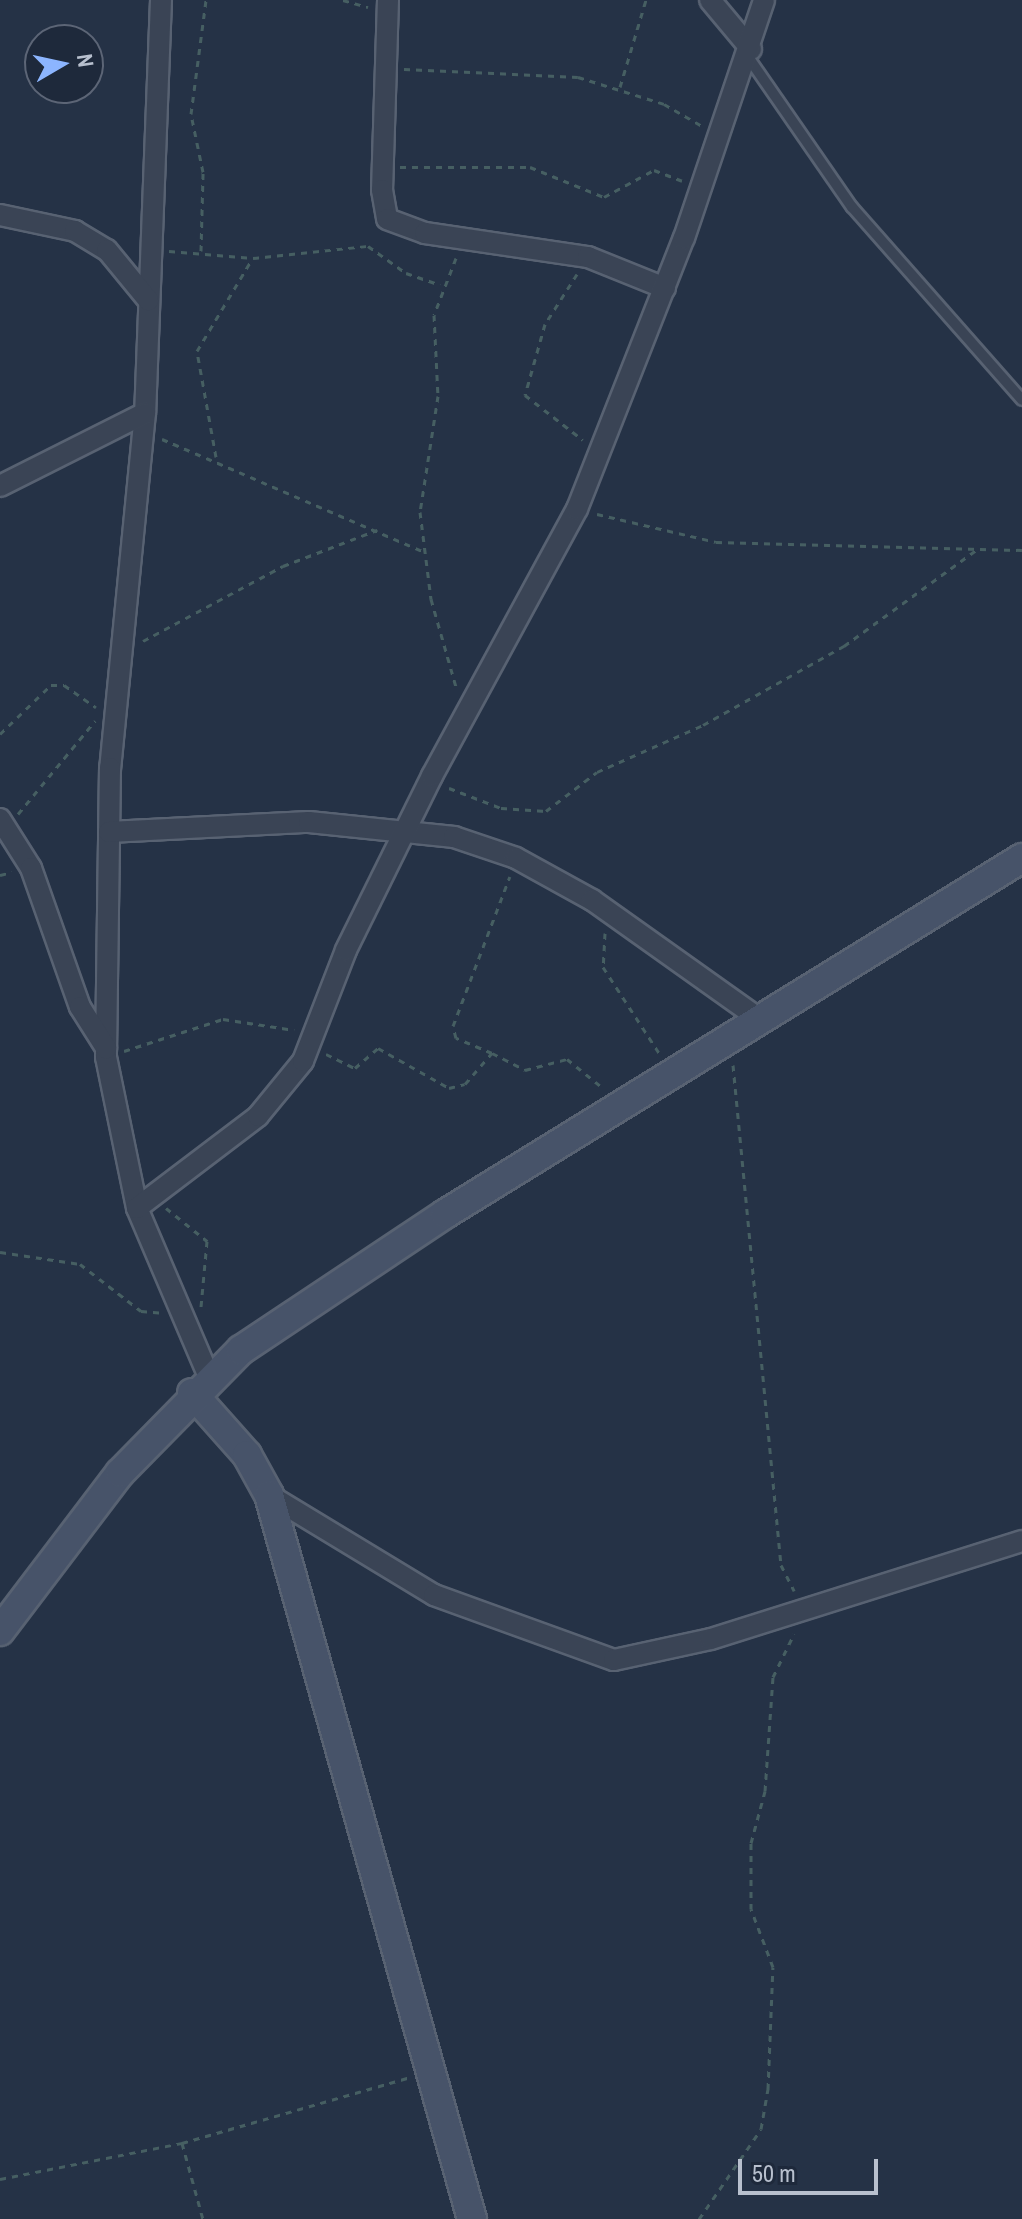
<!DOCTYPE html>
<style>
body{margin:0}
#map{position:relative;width:1022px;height:2219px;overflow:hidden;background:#253246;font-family:"Archivo Narrow",sans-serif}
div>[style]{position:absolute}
.path>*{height:3px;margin-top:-1.5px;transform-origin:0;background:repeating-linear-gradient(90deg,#465f62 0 6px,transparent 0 12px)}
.roads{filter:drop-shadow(2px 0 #586272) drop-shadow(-2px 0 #586272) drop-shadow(0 2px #586272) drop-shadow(0 -2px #586272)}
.lane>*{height:10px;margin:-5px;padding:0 5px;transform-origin:5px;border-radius:5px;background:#3a4455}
.street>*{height:20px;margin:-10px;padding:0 10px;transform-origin:10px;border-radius:10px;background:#3a4455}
.secondary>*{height:28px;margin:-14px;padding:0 14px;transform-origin:14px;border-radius:14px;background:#475369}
span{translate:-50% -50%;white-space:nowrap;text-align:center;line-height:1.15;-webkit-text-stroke:6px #1e293b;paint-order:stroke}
.north{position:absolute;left:24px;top:24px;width:80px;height:80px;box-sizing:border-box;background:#1e293b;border:2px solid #5c6576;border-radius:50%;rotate:81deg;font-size:22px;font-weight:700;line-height:32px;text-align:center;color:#b8c0ce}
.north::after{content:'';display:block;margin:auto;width:28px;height:36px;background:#8cb5ff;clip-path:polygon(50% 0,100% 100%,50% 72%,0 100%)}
.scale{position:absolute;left:738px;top:2159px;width:140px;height:36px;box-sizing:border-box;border:4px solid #b8c0ce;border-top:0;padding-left:10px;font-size:24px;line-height:28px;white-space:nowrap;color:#b8c0ce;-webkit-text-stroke:6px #1e293b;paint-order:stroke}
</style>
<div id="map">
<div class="path">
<i style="left:343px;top:0;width:26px;rotate:16deg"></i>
<i style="left:404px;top:69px;width:174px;rotate:2.6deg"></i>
<i style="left:578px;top:77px;width:90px;rotate:17.4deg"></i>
<i style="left:664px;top:104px;width:44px;rotate:30.1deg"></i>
<i style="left:620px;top:87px;width:91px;rotate:-73.4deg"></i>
<i style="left:400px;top:167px;width:130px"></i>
<i style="left:530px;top:167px;width:80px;rotate:22.1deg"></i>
<i style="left:604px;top:197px;width:57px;rotate:-28.4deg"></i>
<i style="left:654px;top:170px;width:30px;rotate:21deg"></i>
<i style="left:169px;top:251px;width:84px;rotate:4.8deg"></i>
<i style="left:253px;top:258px;width:116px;rotate:-6deg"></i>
<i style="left:368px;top:246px;width:47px;rotate:35.4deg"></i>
<i style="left:406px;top:273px;width:36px;rotate:19deg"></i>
<i style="left:201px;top:251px;width:79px;rotate:-88.5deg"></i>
<i style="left:203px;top:172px;width:59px;rotate:-101.7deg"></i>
<i style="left:191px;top:114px;width:115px;rotate:-82.5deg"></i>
<i style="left:456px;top:258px;width:61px;rotate:111.1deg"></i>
<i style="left:434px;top:315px;width:81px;rotate:87.2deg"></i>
<i style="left:438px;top:396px;width:117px;rotate:98.8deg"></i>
<i style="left:420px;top:512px;width:88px;rotate:82.8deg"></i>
<i style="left:431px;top:599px;width:95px;rotate:74.1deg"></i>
<i style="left:577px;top:274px;width:59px;rotate:122.6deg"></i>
<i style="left:545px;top:324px;width:74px;rotate:105.7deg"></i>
<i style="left:525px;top:395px;width:73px;rotate:37.8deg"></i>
<i style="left:162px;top:439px;width:283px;rotate:23.3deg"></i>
<i style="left:216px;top:457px;width:108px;rotate:-100.2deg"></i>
<i style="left:197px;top:351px;width:107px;rotate:-59.1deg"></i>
<i style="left:597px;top:514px;width:122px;rotate:13.2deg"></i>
<i style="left:716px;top:542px;width:306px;rotate:1.5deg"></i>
<i style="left:143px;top:641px;width:159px;rotate:-28.2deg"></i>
<i style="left:283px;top:566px;width:101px;rotate:-21deg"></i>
<i style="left:0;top:734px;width:71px;rotate:-43.9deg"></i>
<i style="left:51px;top:685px;width:13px"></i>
<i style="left:64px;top:685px;width:39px;rotate:35deg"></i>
<i style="left:449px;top:788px;width:56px;rotate:21deg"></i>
<i style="left:501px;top:808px;width:45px;rotate:3.8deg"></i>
<i style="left:546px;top:811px;width:64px;rotate:-37.4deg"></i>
<i style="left:597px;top:772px;width:116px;rotate:-23.9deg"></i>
<i style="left:703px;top:725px;width:162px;rotate:-29.3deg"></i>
<i style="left:844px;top:646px;width:163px;rotate:-36deg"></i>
<i style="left:18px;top:814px;width:121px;rotate:-50.4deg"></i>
<i style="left:0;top:875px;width:12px;rotate:-14deg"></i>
<i style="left:605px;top:933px;width:34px;rotate:93deg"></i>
<i style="left:603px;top:967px;width:106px;rotate:56.9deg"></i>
<i style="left:124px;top:1051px;width:104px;rotate:-17.9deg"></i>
<i style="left:223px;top:1019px;width:72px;rotate:8.8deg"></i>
<i style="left:492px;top:1053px;width:39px;rotate:-157deg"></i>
<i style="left:456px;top:1038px;width:12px;rotate:-104deg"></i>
<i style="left:453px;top:1026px;width:160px;rotate:-69.2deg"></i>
<i style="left:326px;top:1054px;width:32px;rotate:26deg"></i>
<i style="left:355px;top:1068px;width:30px;rotate:-41deg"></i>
<i style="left:378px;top:1048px;width:81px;rotate:29.4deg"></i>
<i style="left:449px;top:1088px;width:16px;rotate:-14deg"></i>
<i style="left:465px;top:1084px;width:41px;rotate:-48.9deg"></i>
<i style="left:492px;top:1053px;width:37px;rotate:27deg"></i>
<i style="left:525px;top:1070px;width:43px;rotate:-14.7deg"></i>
<i style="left:567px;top:1059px;width:46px;rotate:38.9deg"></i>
<i style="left:733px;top:1065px;width:502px;rotate:84.52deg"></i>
<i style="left:781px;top:1565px;width:29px;rotate:63deg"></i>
<i style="left:166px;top:1208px;width:53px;rotate:38.8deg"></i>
<i style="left:207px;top:1241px;width:66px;rotate:95.2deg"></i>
<i style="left:0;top:1252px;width:81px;rotate:8.5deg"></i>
<i style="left:80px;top:1264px;width:77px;rotate:37.6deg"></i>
<i style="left:141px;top:1311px;width:21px;rotate:5deg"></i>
<i style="left:182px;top:2143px;width:79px;rotate:74.6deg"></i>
<i style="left:0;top:2179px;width:186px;rotate:-11.2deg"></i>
<i style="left:182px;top:2143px;width:237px;rotate:-16.1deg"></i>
<i style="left:699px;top:2219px;width:109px;rotate:-55.4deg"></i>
<i style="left:761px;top:2129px;width:41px;rotate:-80.1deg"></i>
<i style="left:768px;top:2089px;width:122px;rotate:-87.7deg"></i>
<i style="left:773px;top:1967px;width:62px;rotate:-110.8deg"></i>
<i style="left:751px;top:1909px;width:66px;rotate:-90deg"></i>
<i style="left:751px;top:1843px;width:54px;rotate:-74.9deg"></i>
<i style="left:765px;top:1791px;width:114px;rotate:-86deg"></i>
<i style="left:773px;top:1677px;width:48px;rotate:-64deg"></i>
</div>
<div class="roads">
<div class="lane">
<i style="left:748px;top:57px;width:183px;rotate:55.3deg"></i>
<i style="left:852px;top:207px;width:257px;rotate:48.6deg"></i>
</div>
<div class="street">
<i style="left:161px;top:0;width:413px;rotate:92.2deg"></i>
<i style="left:145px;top:413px;width:357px;rotate:95.6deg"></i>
<i style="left:110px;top:768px;width:289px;rotate:90.8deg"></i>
<i style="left:106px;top:1057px;width:154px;rotate:78.4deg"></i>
<i style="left:137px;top:1208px;width:184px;rotate:66.9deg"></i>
<i style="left:388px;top:0;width:190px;rotate:91.8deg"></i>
<i style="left:382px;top:190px;width:29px;rotate:80deg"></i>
<i style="left:387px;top:219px;width:40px;rotate:20.2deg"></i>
<i style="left:425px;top:233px;width:165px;rotate:8.4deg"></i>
<i style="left:588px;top:257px;width:83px;rotate:21.9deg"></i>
<i style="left:710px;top:0;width:64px;rotate:50.1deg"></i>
<i style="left:0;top:215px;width:77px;rotate:12deg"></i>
<i style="left:75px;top:231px;width:37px;rotate:31deg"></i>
<i style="left:107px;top:250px;width:65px;rotate:50.6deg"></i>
<i style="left:0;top:486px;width:162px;rotate:-26.7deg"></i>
<i style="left:0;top:819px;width:58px;rotate:57.7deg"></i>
<i style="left:31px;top:868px;width:147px;rotate:70.6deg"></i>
<i style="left:80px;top:1007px;width:49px;rotate:57.6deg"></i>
<i style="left:109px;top:832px;width:200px;rotate:-2.9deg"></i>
<i style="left:309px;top:822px;width:146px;rotate:5.9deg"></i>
<i style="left:454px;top:837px;width:65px;rotate:18.7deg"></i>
<i style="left:516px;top:858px;width:87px;rotate:28.9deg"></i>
<i style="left:592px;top:900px;width:209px;rotate:35.4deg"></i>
<i style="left:137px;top:1208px;width:152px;rotate:-37.2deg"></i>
<i style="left:258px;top:1116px;width:71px;rotate:-50.7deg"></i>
<i style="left:303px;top:1061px;width:119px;rotate:-68.8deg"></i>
<i style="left:346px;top:950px;width:194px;rotate:-63.7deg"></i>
<i style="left:432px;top:776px;width:304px;rotate:-61.5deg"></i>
<i style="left:577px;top:509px;width:291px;rotate:-68.5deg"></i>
<i style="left:684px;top:238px;width:251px;rotate:-71.4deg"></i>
<i style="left:269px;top:1495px;width:193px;rotate:31.2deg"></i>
<i style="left:434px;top:1595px;width:191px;rotate:19.9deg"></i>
<i style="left:614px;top:1660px;width:99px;rotate:-12.2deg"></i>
<i style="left:711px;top:1639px;width:326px;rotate:-17.5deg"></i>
</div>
<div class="secondary">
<i style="left:192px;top:1393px;width:83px;rotate:48.4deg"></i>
<i style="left:247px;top:1455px;width:46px;rotate:61.2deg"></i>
<i style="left:269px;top:1495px;width:752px;rotate:74.34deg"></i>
<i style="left:0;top:1631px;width:198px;rotate:-52.8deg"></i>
<i style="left:120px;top:1473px;width:173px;rotate:-45.5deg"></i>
<i style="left:241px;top:1350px;width:245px;rotate:-33.7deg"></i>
<i style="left:445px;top:1214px;width:678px;rotate:-31.67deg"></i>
</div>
</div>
<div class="north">N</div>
<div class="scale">50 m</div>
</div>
